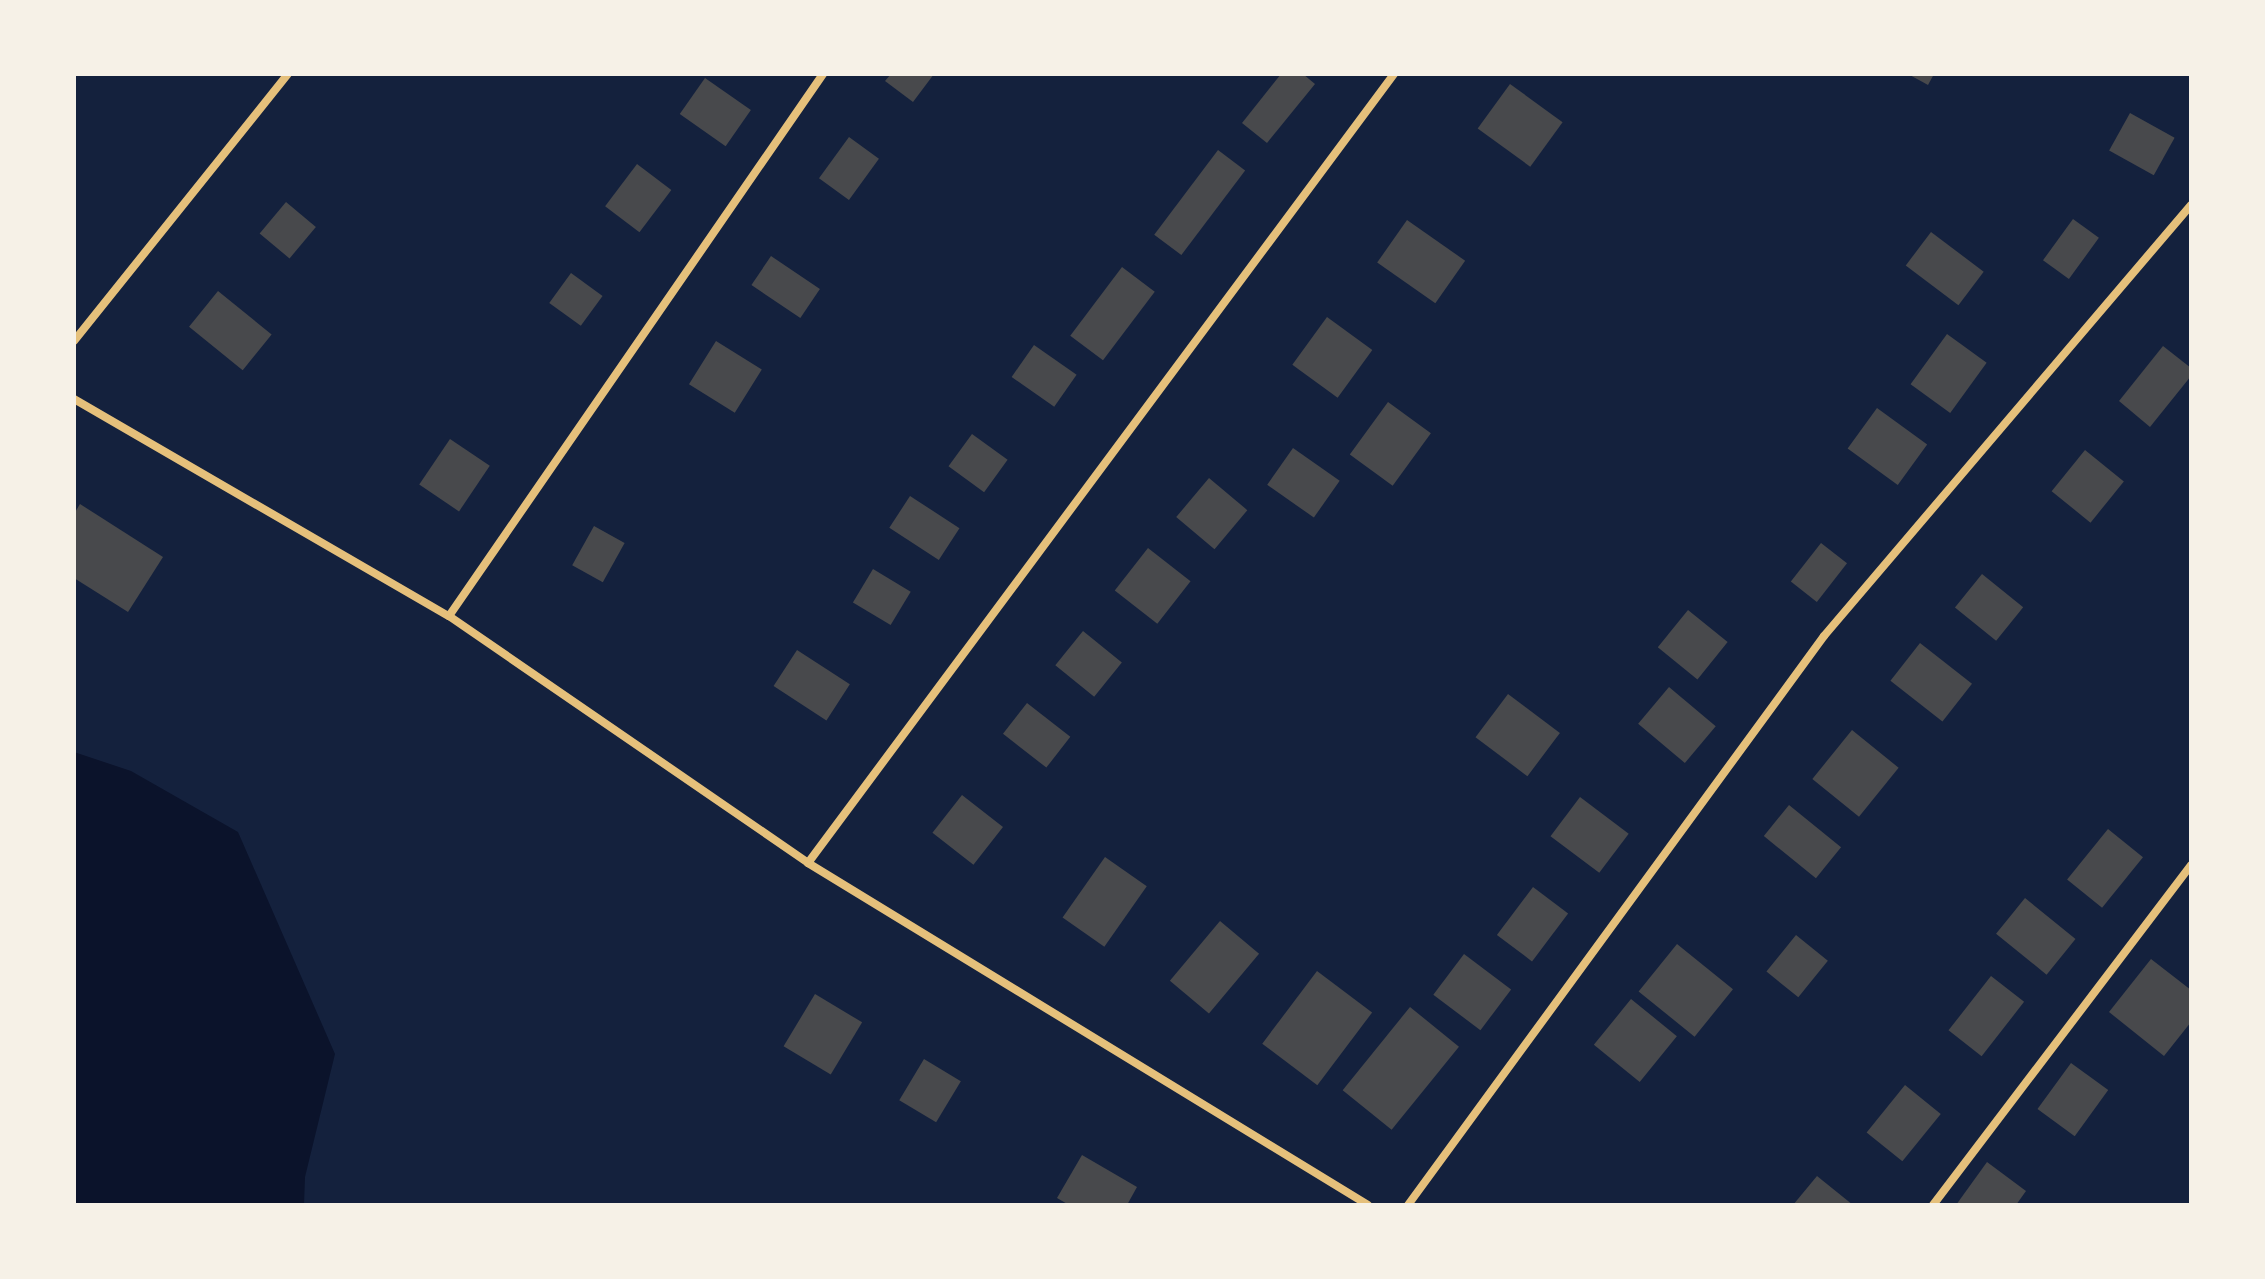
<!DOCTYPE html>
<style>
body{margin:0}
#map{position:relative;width:2265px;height:1279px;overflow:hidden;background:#14213d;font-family:Merriweather,serif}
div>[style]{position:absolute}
.water>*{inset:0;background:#0b132b}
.building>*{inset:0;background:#48494c;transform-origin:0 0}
.minor>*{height:8px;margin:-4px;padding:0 4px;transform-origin:4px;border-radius:4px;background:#e5c07b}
span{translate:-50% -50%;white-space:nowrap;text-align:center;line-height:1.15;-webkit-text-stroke:8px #f6f1e7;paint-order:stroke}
.frame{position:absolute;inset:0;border:76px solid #f6f1e7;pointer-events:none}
</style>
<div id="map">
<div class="water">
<i style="clip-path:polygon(74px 752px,131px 771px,238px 832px,335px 1054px,305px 1177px,304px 1205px,74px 1205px)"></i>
</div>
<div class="building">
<i style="clip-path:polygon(891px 74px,934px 74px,913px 102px,885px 81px)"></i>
<i style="clip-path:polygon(1281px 74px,1303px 74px,1315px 84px,1267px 143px,1242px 123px)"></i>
<i style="clip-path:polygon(1908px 74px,1934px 74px,1928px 85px)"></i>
<i style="left:705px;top:78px;width:56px;height:44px;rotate:35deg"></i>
<i style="left:1510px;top:84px;width:65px;height:55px;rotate:36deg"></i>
<i style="left:2130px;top:113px;width:51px;height:43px;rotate:29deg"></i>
<i style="left:849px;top:137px;width:37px;height:51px;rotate:36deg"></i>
<i style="left:1218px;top:150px;width:34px;height:106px;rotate:37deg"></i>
<i style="left:637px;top:164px;width:43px;height:53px;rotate:37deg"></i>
<i style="left:286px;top:202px;width:39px;height:41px;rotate:40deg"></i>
<i style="left:2073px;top:219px;width:32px;height:51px;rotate:36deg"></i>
<i style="left:1407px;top:220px;width:71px;height:52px;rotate:35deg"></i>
<i style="left:1931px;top:232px;width:66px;height:42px;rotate:37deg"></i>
<i style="left:771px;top:256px;width:59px;height:35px;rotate:34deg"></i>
<i style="left:1122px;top:267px;width:41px;height:86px;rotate:37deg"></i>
<i style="left:571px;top:273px;width:39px;height:37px;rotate:36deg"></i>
<i style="left:218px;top:291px;width:69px;height:46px;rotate:39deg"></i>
<i style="left:1327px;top:317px;width:56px;height:59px;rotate:36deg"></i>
<i style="left:1947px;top:334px;width:49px;height:62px;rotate:36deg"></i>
<i style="left:716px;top:341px;width:54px;height:51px;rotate:32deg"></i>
<i style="left:1034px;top:345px;width:52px;height:39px;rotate:35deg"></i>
<i style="clip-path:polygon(2163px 346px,2191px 368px,2191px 376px,2150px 427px,2119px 401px)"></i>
<i style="left:1388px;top:402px;width:53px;height:65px;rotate:36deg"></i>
<i style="left:1877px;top:408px;width:62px;height:50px;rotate:36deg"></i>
<i style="left:972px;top:434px;width:44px;height:40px;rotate:36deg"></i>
<i style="left:450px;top:439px;width:48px;height:55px;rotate:34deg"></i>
<i style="left:1293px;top:448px;width:57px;height:45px;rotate:35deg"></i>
<i style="left:2085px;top:450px;width:50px;height:53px;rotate:39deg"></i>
<i style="left:1209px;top:478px;width:50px;height:51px;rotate:40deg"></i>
<i style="left:910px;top:496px;width:59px;height:38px;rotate:33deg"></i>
<i style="clip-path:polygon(80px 504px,163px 557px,128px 612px,74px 578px,74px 514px)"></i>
<i style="left:594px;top:526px;width:35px;height:45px;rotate:29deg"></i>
<i style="left:1821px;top:543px;width:33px;height:49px;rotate:38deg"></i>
<i style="left:1148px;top:548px;width:54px;height:54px;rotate:38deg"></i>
<i style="left:873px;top:569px;width:44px;height:39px;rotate:31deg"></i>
<i style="left:1982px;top:574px;width:53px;height:43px;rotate:39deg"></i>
<i style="left:1688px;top:610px;width:51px;height:48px;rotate:39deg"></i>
<i style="left:1083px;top:631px;width:50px;height:44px;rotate:39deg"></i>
<i style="left:1920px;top:643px;width:66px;height:48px;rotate:38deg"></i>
<i style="left:797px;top:650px;width:63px;height:43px;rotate:33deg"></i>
<i style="left:1669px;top:687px;width:61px;height:48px;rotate:40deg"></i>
<i style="left:1508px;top:694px;width:65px;height:54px;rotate:37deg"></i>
<i style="left:1027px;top:703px;width:55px;height:39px;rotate:38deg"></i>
<i style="left:1852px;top:730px;width:60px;height:63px;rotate:39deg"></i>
<i style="left:962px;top:795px;width:52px;height:48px;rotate:38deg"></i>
<i style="left:1580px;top:797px;width:61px;height:49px;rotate:37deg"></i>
<i style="left:1789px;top:805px;width:67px;height:40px;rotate:39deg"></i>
<i style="left:2108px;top:829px;width:45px;height:65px;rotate:39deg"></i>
<i style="left:1105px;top:857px;width:51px;height:74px;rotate:35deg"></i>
<i style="left:1533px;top:887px;width:44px;height:60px;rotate:37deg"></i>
<i style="left:2025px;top:898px;width:65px;height:46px;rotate:39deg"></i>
<i style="left:1220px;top:921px;width:51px;height:78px;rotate:40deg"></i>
<i style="left:1796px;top:935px;width:41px;height:47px;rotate:39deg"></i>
<i style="left:1677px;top:944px;width:72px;height:61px;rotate:39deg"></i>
<i style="left:1464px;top:954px;width:59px;height:51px;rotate:37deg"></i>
<i style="clip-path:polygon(2151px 959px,2191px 990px,2191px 1022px,2164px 1056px,2109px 1012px)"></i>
<i style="left:1317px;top:971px;width:69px;height:91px;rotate:37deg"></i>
<i style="left:1991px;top:976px;width:42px;height:69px;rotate:38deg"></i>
<i style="left:815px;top:994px;width:55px;height:61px;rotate:31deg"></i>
<i style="left:1631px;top:999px;width:59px;height:59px;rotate:39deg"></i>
<i style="left:1410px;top:1007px;width:63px;height:107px;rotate:39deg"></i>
<i style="left:924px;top:1059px;width:43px;height:48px;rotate:31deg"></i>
<i style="left:2071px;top:1063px;width:46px;height:57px;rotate:36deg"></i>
<i style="left:1905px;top:1085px;width:46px;height:61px;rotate:39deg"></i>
<i style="clip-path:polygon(1082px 1155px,1137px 1187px,1127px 1205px,1069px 1205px,1057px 1198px)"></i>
<i style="clip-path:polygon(1987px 1162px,2026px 1191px,2016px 1205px,1956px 1205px)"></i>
<i style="clip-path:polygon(1817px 1176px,1853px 1205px,1793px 1205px)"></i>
</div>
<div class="minor">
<i style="left:74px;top:341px;width:342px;rotate:-51.3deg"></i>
<i style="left:74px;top:399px;width:433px;rotate:30.1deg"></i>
<i style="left:449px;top:616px;width:436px;rotate:34.5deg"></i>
<i style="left:808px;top:863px;width:656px;rotate:31.41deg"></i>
<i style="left:449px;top:616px;width:659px;rotate:-55.39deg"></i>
<i style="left:808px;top:863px;width:983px;rotate:-53.4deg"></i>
<i style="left:1408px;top:1205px;width:705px;rotate:-53.83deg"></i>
<i style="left:1824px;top:636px;width:566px;rotate:-49.59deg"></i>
<i style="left:1933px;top:1205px;width:427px;rotate:-52.8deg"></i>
</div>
<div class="frame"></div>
</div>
